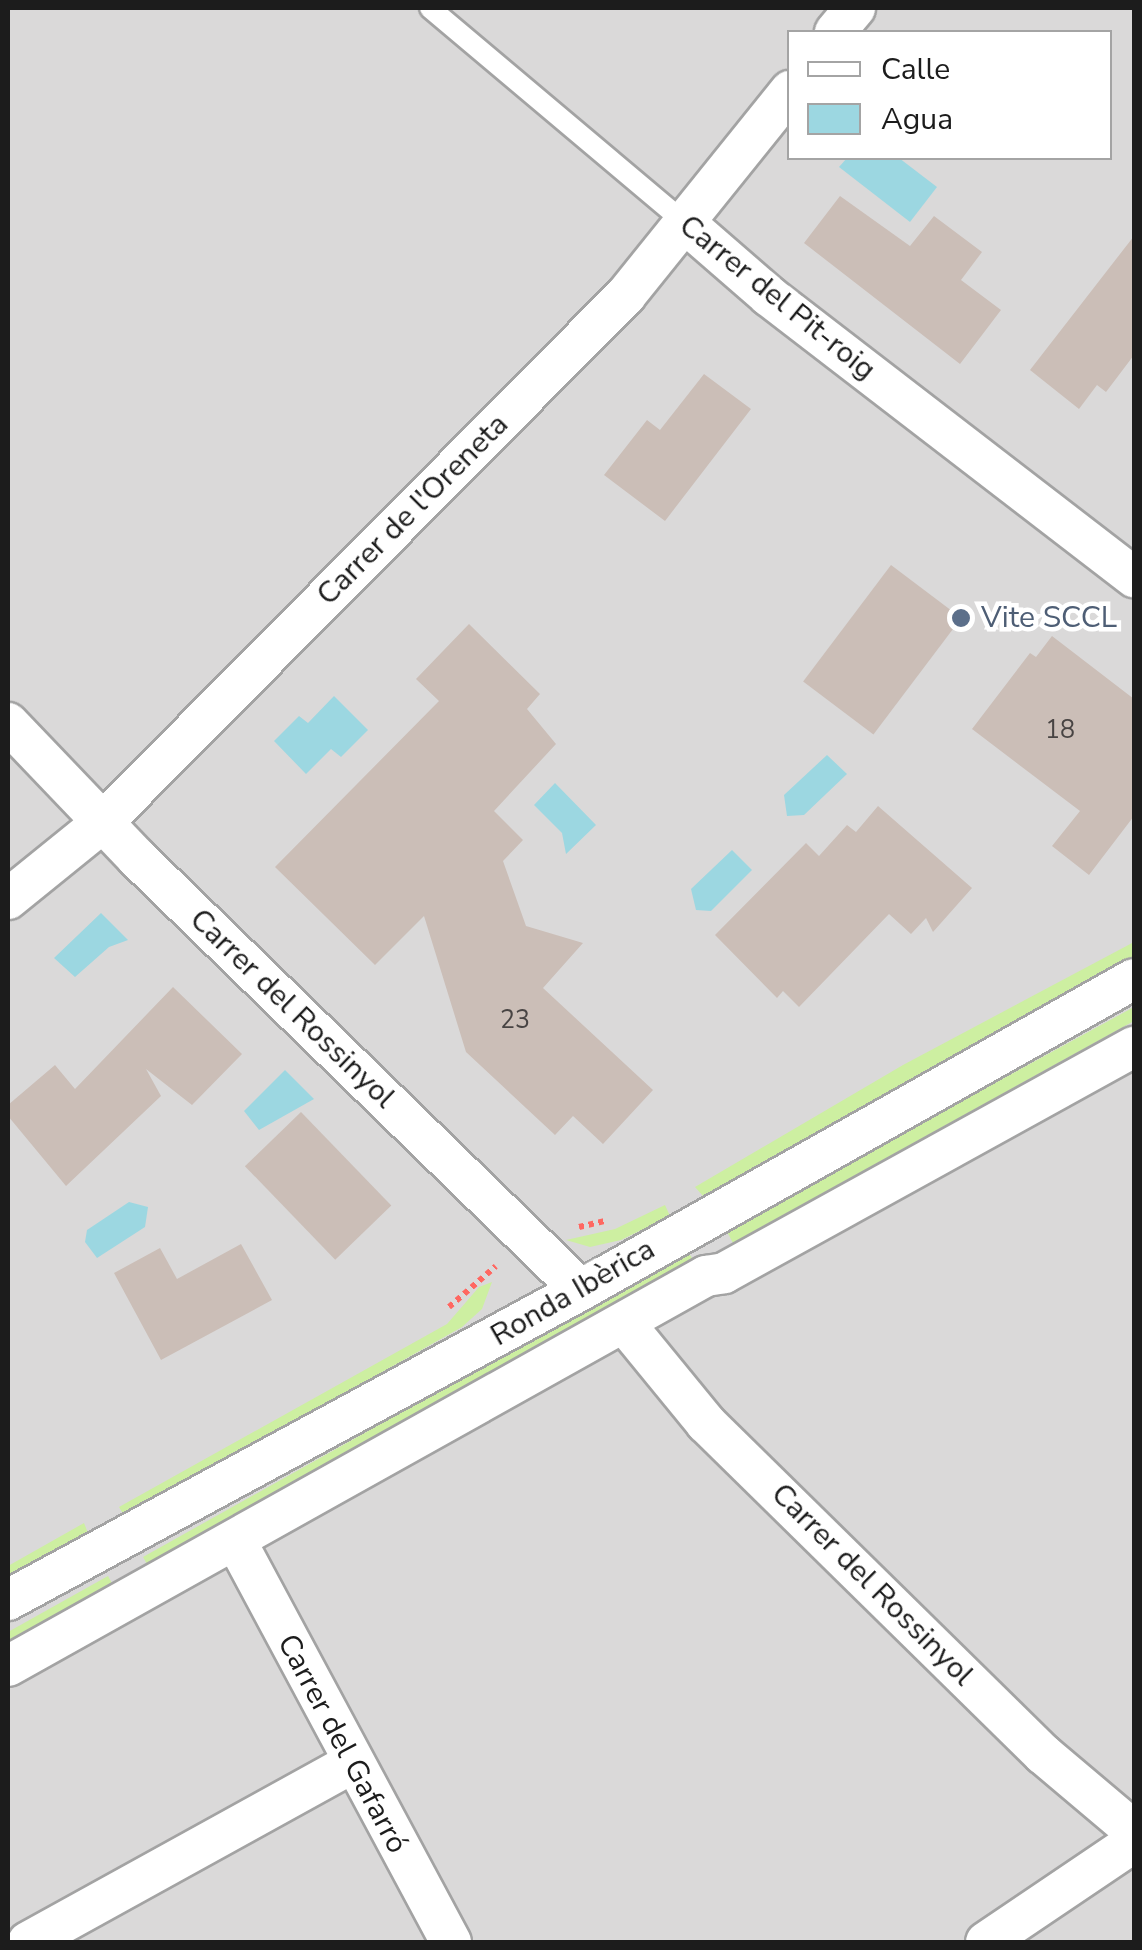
<!DOCTYPE html>
<meta charset="utf-8">
<style>
body{margin:0}
#map{position:relative;width:1142px;height:1950px;overflow:hidden;background:#efe9e1;font-family:"Nunito Sans",sans-serif}
div>[style]{position:absolute}
.residential>*{inset:0;background:#dad9d9}
.grass>*{inset:0;background:#cdefa1}
.water>*{inset:0;background:#9cd7e1}
.building>*{inset:0;background:#cbbeb7;transform-origin:0 0}
.path>*{height:6px;margin-top:-3px;transform-origin:0;background:repeating-linear-gradient(90deg,#ff6761 0 5px,transparent 0 10px)}
.roads{filter:drop-shadow(2px 0 #a3a3a3) drop-shadow(-2px 0 #a3a3a3) drop-shadow(0 2px #a3a3a3) drop-shadow(0 -2px #a3a3a3)}
.lane>*{height:20px;margin:-10px;padding:0 10px;transform-origin:10px;border-radius:10px;background:#fff}
.street>*{height:40px;margin:-20px;padding:0 20px;transform-origin:20px;border-radius:20px;background:#fff}
.dots>*{width:28px;height:28px;translate:-50% -50%;box-sizing:border-box;border:5px solid #fff;border-radius:50%}
span{translate:-50% -50%;white-space:nowrap;text-align:center;line-height:1.15;-webkit-text-stroke:9px #fff;paint-order:stroke}
.number-label{font-size:25px;color:#484443}
.number-label span{-webkit-text-stroke-width:0}
.street-label{font-size:30px;color:#1c1c1c}
.service-label{font-size:30px;color:#4e5e75}
.left{translate:0 -50%;text-align:left}
.frame{position:absolute;inset:0;border:10px solid #1c1c1c;pointer-events:none}
.legend{position:absolute;left:787px;top:30px;width:325px;height:130px;box-sizing:border-box;background:#fff;border:2px solid #a4a4a4;margin:0;padding:12px 18px;list-style:none;font-size:30px;color:#1c1c1c}
.legend li{display:flex;align-items:center;gap:20px;height:50px}
.legend b{width:50px;border:2px solid #a4a4a4}
</style>
<div id="map">
<div class="residential">
<i style="clip-path:polygon(evenodd,8px 8px,1134px 8px,1134px 1942px,8px 1942px,8px 8px,790px 32px,1110px 32px,1110px 158px,790px 158px,790px 32px)"></i>
</div>
<div class="grass">
<i style="clip-path:polygon(1134px 942px,1134px 956px,1017px 1023px,703px 1196px,695px 1187px,903px 1065px)"></i>
<i style="clip-path:polygon(1134px 1007px,1134px 1021px,733px 1243px,726px 1230px)"></i>
<i style="clip-path:polygon(665px 1205px,670px 1216px,621px 1240px,590px 1247px,566px 1240px,615px 1229px)"></i>
<i style="clip-path:polygon(688px 1252px,696px 1264px,148px 1566px,143px 1557px)"></i>
<i style="clip-path:polygon(492px 1282px,482px 1309px,462px 1327px,125px 1517px,119px 1507px,447px 1324px,479px 1287px)"></i>
<i style="clip-path:polygon(84px 1523px,90px 1538px,8px 1581px,8px 1566px)"></i>
<i style="clip-path:polygon(108px 1576px,114px 1587px,8px 1645px,8px 1632px)"></i>
</div>
<div class="water">
<i style="clip-path:polygon(847px 158px,899px 158px,937px 187px,910px 222px,839px 167px)"></i>
<i style="clip-path:polygon(334px 696px,368px 730px,341px 757px,331px 749px,306px 774px,274px 741px,299px 716px,308px 723px)"></i>
<i style="clip-path:polygon(827px 755px,847px 774px,804px 815px,787px 816px,784px 795px)"></i>
<i style="clip-path:polygon(555px 783px,596px 825px,566px 854px,562px 833px,534px 805px)"></i>
<i style="clip-path:polygon(732px 850px,752px 870px,711px 911px,696px 910px,691px 889px)"></i>
<i style="clip-path:polygon(101px 913px,128px 940px,109px 947px,75px 977px,54px 958px)"></i>
<i style="clip-path:polygon(285px 1070px,314px 1099px,259px 1130px,244px 1111px)"></i>
<i style="clip-path:polygon(129px 1202px,148px 1207px,145px 1227px,97px 1258px,85px 1242px,87px 1230px)"></i>
</div>
<div class="building">
<i style="clip-path:polygon(840px 196px,910px 246px,934px 216px,982px 252px,961px 280px,1001px 310px,960px 364px,804px 243px)"></i>
<i style="clip-path:polygon(1134px 236px,1134px 355px,1106px 392px,1097px 385px,1079px 409px,1030px 370px)"></i>
<i style="clip-path:polygon(704px 374px,751px 409px,665px 521px,604px 475px,647px 420px,660px 430px)"></i>
<i style="left:891px;top:565px;width:88px;height:146px;rotate:37deg"></i>
<i style="clip-path:polygon(469px 624px,540px 694px,527px 709px,556px 744px,494px 811px,523px 840px,503px 861px,526px 926px,583px 943px,543px 988px,653px 1090px,603px 1144px,573px 1116px,555px 1135px,466px 1052px,424px 916px,375px 965px,275px 867px,439px 701px,416px 679px)"></i>
<i style="clip-path:polygon(1052px 636px,1134px 699px,1134px 816px,1089px 875px,1052px 846px,1080px 811px,972px 729px,1030px 653px,1036px 657px)"></i>
<i style="clip-path:polygon(878px 806px,972px 888px,933px 932px,926px 918px,911px 934px,889px 914px,799px 1007px,783px 991px,777px 998px,715px 935px,806px 843px,819px 856px,847px 825px,856px 832px)"></i>
<i style="clip-path:polygon(173px 987px,242px 1054px,192px 1105px,146px 1069px,161px 1096px,66px 1186px,8px 1116px,8px 1105px,55px 1065px,75px 1089px)"></i>
<i style="left:301px;top:1112px;width:130px;height:78px;rotate:46deg"></i>
<i style="clip-path:polygon(241px 1244px,272px 1300px,161px 1360px,114px 1273px,160px 1248px,177px 1279px)"></i>
</div>
<div class="path">
<i style="left:579px;top:1227px;width:28px;rotate:-13deg"></i>
<i style="left:449px;top:1307px;width:62px;rotate:-41.1deg"></i>
</div>
<div class="roads">
<div class="lane">
<i style="left:430px;top:8px;width:334px;rotate:40.1deg"></i>
</div>
<div class="street">
<i style="left:835px;top:32px;width:31px;rotate:-50deg"></i>
<i style="left:685px;top:223px;width:111px;rotate:41deg"></i>
<i style="left:769px;top:296px;width:461px;rotate:37.6deg"></i>
<i style="left:8px;top:723px;width:187px;rotate:46.3deg"></i>
<i style="left:137px;top:858px;width:619px;rotate:44.22deg"></i>
<i style="left:8px;top:899px;width:122px;rotate:-39deg"></i>
<i style="left:103px;top:822px;width:742px;rotate:-45.22deg"></i>
<i style="left:626px;top:295px;width:262px;rotate:-51.2deg"></i>
<i style="left:625px;top:1324px;width:128px;rotate:50.7deg"></i>
<i style="left:706px;top:1423px;width:472px;rotate:44.5deg"></i>
<i style="left:1043px;top:1754px;width:119px;rotate:40.2deg"></i>
<i style="left:237px;top:1543px;width:453px;rotate:61.8deg"></i>
<i style="left:8px;top:1600px;width:651px;rotate:-28.41deg"></i>
<i style="left:581px;top:1290px;width:634px;rotate:-29.35deg"></i>
<i style="left:8px;top:1666px;width:800px;rotate:-29.19deg"></i>
<i style="left:706px;top:1276px;width:18px;rotate:-9deg"></i>
<i style="left:724px;top:1273px;width:468px;rotate:-28.9deg"></i>
<i style="left:28px;top:1942px;width:369px;rotate:-28.9deg"></i>
<i style="left:986px;top:1942px;width:179px;rotate:-34deg"></i>
</div>
</div>
<div class="dots">
<i style="left:961px;top:618px;background:#5c6f8a"></i>
</div>
<div class="number-label">
<span style="left:1060px;top:730px">18</span>
<span style="left:515px;top:1020px">23</span>
</div>
<div class="street-label">
<span style="left:777px;top:298px;rotate:39deg">Carrer del Pit-roig</span>
<span style="left:413px;top:510px;rotate:-45deg">Carrer de l'Oreneta</span>
<span style="left:292px;top:1009px;rotate:44deg">Carrer del Rossinyol</span>
<span style="left:573px;top:1293px;rotate:-30deg">Ronda Ibèrica</span>
<span style="left:872px;top:1585px;rotate:45deg">Carrer del Rossinyol</span>
<span style="left:342px;top:1744px;rotate:62deg">Carrer del Gafarró</span>
</div>
<div class="service-label">
<span class="left" style="left:981px;top:618px">Vite SCCL</span>
</div>
<div class="frame"></div>
<ul class="legend">
<li><b style="height:12px;background:#fff"></b>Calle</li>
<li><b style="height:28px;background:#9cd7e1"></b>Agua</li>
</ul>
</div>
